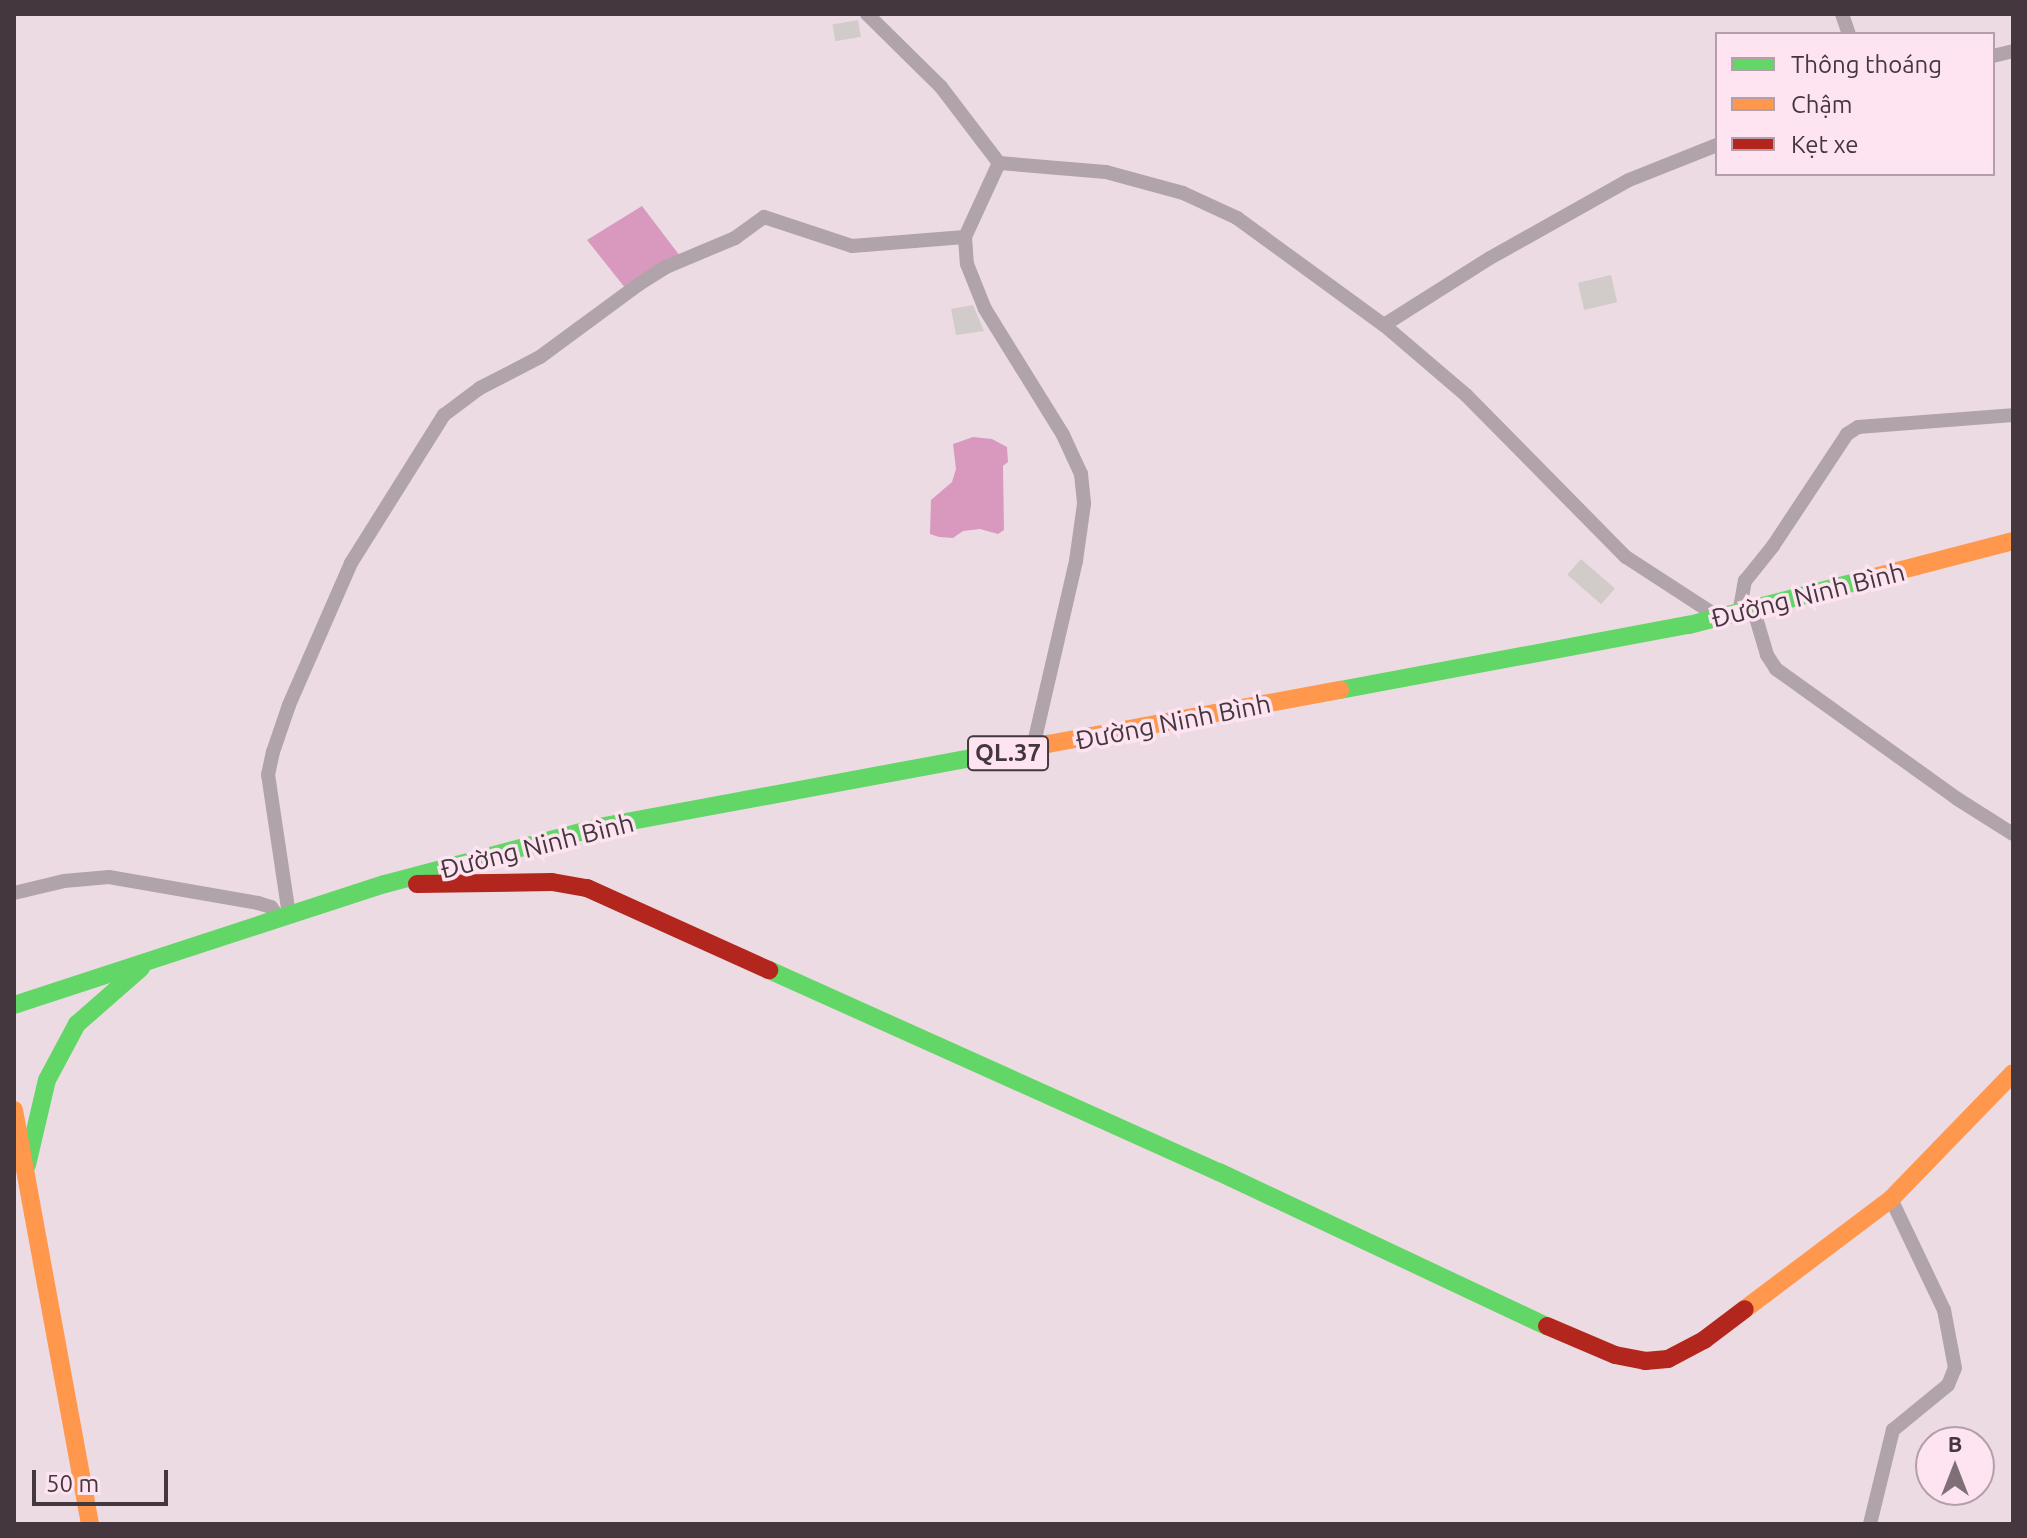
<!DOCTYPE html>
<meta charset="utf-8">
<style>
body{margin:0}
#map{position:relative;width:2027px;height:1538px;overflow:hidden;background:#eddbe4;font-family:Ubuntu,sans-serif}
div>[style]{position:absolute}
.water>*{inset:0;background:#d999be}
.building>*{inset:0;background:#d1ccca;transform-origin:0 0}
.street>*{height:14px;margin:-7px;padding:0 7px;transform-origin:7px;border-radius:7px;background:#b1a3aa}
.fast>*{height:18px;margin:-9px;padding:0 9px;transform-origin:9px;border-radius:9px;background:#63d668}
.slow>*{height:18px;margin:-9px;padding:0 9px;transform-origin:9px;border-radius:9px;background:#ff974d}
.jam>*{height:18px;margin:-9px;padding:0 9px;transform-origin:9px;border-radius:9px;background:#b3261e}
span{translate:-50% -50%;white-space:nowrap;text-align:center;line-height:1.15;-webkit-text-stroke:7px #fee3f1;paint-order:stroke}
.shield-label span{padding:2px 6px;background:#fee3f1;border:2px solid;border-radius:6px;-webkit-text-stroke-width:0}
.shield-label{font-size:24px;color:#44373e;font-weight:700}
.street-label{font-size:26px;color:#44373e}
.frame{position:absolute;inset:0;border:16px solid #44373e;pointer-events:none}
.legend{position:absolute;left:1715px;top:32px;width:280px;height:144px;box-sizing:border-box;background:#fee3f1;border:2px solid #b49ea9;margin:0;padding:10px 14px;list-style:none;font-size:24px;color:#44373e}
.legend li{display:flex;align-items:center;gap:16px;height:40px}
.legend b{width:40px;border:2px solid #b49ea9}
.north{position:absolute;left:1915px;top:1426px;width:80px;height:80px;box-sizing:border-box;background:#fee3f1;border:2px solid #b49ea9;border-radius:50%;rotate:0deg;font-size:22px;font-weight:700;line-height:32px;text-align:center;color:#44373e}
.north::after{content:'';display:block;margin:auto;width:28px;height:36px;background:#7f7078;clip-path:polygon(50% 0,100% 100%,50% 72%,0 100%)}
.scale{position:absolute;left:32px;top:1470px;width:136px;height:36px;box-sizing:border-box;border:4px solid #44373e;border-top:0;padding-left:10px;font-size:24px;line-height:28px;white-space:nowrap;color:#44373e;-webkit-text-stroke:6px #fee3f1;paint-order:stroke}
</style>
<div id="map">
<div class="water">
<i style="clip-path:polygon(642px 206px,680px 256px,626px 289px,587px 240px)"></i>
<i style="clip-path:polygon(973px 437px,992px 439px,1007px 447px,1008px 462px,1003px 466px,1004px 530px,998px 534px,980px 529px,963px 531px,953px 538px,939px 537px,930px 534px,931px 500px,952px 482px,956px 469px,953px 444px)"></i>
</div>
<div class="building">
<i style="left:858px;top:20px;width:17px;height:26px;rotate:80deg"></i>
<i style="left:1611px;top:275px;width:28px;height:34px;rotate:77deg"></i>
<i style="clip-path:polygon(973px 305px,984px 331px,956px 335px,951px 309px)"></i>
<i style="left:1581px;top:559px;width:45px;height:21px;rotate:41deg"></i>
</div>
<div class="street">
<i style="left:867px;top:14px;width:104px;rotate:44.6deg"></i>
<i style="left:941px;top:87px;width:96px;rotate:52.7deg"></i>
<i style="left:999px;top:163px;width:107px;rotate:4.8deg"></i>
<i style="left:1106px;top:172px;width:80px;rotate:15.3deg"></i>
<i style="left:1183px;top:193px;width:60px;rotate:24.8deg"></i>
<i style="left:1237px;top:218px;width:182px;rotate:36.1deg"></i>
<i style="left:1384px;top:325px;width:108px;rotate:40.5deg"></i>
<i style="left:1466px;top:395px;width:228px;rotate:45.4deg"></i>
<i style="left:1626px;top:557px;width:108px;rotate:33deg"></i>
<i style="left:1842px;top:14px;width:21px;rotate:71deg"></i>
<i style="left:1993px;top:56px;width:21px;rotate:-14deg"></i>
<i style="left:999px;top:163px;width:81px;rotate:114.7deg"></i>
<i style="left:965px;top:237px;width:27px;rotate:86deg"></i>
<i style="left:967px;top:264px;width:48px;rotate:68.2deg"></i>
<i style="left:985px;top:309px;width:148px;rotate:58.2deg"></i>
<i style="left:1063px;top:435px;width:43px;rotate:65.2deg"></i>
<i style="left:1081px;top:474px;width:30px;rotate:84deg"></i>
<i style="left:1084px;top:504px;width:58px;rotate:98deg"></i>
<i style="left:1076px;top:561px;width:191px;rotate:103deg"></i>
<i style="left:1384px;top:325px;width:125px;rotate:-32.3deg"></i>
<i style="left:1490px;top:258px;width:159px;rotate:-29.3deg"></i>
<i style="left:1629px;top:180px;width:95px;rotate:-21.7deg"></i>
<i style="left:1754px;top:611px;width:46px;rotate:73.5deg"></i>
<i style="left:1767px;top:655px;width:17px;rotate:57deg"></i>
<i style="left:1776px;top:669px;width:221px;rotate:35.6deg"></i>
<i style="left:1956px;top:798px;width:67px;rotate:32.3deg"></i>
<i style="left:1739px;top:614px;width:34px;rotate:-80deg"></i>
<i style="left:1745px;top:581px;width:45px;rotate:-51.3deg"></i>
<i style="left:1773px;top:546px;width:134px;rotate:-56.5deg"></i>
<i style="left:1847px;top:434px;width:13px;rotate:-32deg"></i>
<i style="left:1858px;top:427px;width:155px;rotate:-4.4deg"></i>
<i style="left:14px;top:893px;width:51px;rotate:-13.5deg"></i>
<i style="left:64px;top:881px;width:45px;rotate:-5.1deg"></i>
<i style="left:109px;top:877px;width:151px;rotate:9.9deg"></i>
<i style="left:258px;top:903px;width:14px;rotate:17deg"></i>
<i style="left:271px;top:907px;width:14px;rotate:54deg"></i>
<i style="left:289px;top:915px;width:142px;rotate:-98.5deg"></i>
<i style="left:268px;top:775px;width:24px;rotate:-78deg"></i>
<i style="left:273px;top:752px;width:50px;rotate:-71.2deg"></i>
<i style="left:289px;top:705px;width:155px;rotate:-66.4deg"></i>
<i style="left:351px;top:563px;width:175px;rotate:-57.9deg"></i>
<i style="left:444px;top:415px;width:45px;rotate:-36.9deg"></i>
<i style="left:480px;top:388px;width:68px;rotate:-27.3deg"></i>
<i style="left:540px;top:357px;width:123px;rotate:-36.4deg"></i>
<i style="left:639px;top:284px;width:32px;rotate:-32deg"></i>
<i style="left:666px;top:267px;width:75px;rotate:-22.8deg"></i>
<i style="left:735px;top:238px;width:36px;rotate:-36deg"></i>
<i style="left:764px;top:217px;width:93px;rotate:18.2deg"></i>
<i style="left:852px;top:246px;width:113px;rotate:-4.6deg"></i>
<i style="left:1870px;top:1524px;width:97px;rotate:-76.3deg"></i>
<i style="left:1893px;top:1430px;width:71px;rotate:-39.3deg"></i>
<i style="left:1948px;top:1385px;width:18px;rotate:-68deg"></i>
<i style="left:1955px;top:1368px;width:59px;rotate:-100.7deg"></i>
<i style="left:1944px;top:1310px;width:123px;rotate:-115.5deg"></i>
</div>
<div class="fast">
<i style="left:1340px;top:690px;width:355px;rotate:-10.6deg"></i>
<i style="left:1689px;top:625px;width:184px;rotate:-14.5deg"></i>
<i style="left:769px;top:970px;width:493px;rotate:24.2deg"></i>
<i style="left:1219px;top:1172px;width:362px;rotate:25.2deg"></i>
<i style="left:14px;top:1005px;width:390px;rotate:-18.1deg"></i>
<i style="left:385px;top:884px;width:221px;rotate:-14.9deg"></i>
<i style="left:599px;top:827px;width:457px;rotate:-10.5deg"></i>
<i style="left:27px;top:1165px;width:87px;rotate:-76.8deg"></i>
<i style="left:47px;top:1080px;width:64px;rotate:-61.8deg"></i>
<i style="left:77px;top:1024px;width:85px;rotate:-41.2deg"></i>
</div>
<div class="slow">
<i style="left:1867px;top:579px;width:151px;rotate:-14.6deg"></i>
<i style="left:1048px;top:744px;width:297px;rotate:-10.5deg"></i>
<i style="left:14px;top:1110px;width:421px;rotate:79.6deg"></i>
<i style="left:1745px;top:1309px;width:183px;rotate:-37deg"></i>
<i style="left:1891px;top:1199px;width:175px;rotate:-45.9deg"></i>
</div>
<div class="jam">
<i style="left:417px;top:884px;width:135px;rotate:-0.8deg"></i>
<i style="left:552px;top:882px;width:36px;rotate:10deg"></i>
<i style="left:587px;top:888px;width:200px;rotate:24.3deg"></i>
<i style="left:1547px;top:1326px;width:74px;rotate:23.1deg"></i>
<i style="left:1615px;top:1355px;width:31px;rotate:11deg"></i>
<i style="left:1645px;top:1361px;width:23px;rotate:-5deg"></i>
<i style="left:1668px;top:1359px;width:41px;rotate:-27.8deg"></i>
<i style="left:1704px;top:1340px;width:51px;rotate:-37.1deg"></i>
</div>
<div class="shield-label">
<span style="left:1008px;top:753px">QL.37</span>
</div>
<div class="street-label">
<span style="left:1808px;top:595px;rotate:-14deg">Đường Ninh Bình</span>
<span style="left:1173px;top:722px;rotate:-11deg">Đường Ninh Bình</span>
<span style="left:537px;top:846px;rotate:-14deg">Đường Ninh Bình</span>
</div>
<div class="frame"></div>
<ul class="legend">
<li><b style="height:10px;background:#63d668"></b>Thông thoáng</li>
<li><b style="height:10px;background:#ff974d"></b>Chậm</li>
<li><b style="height:10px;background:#b3261e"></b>Kẹt xe</li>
</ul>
<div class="north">B</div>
<div class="scale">50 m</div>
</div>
